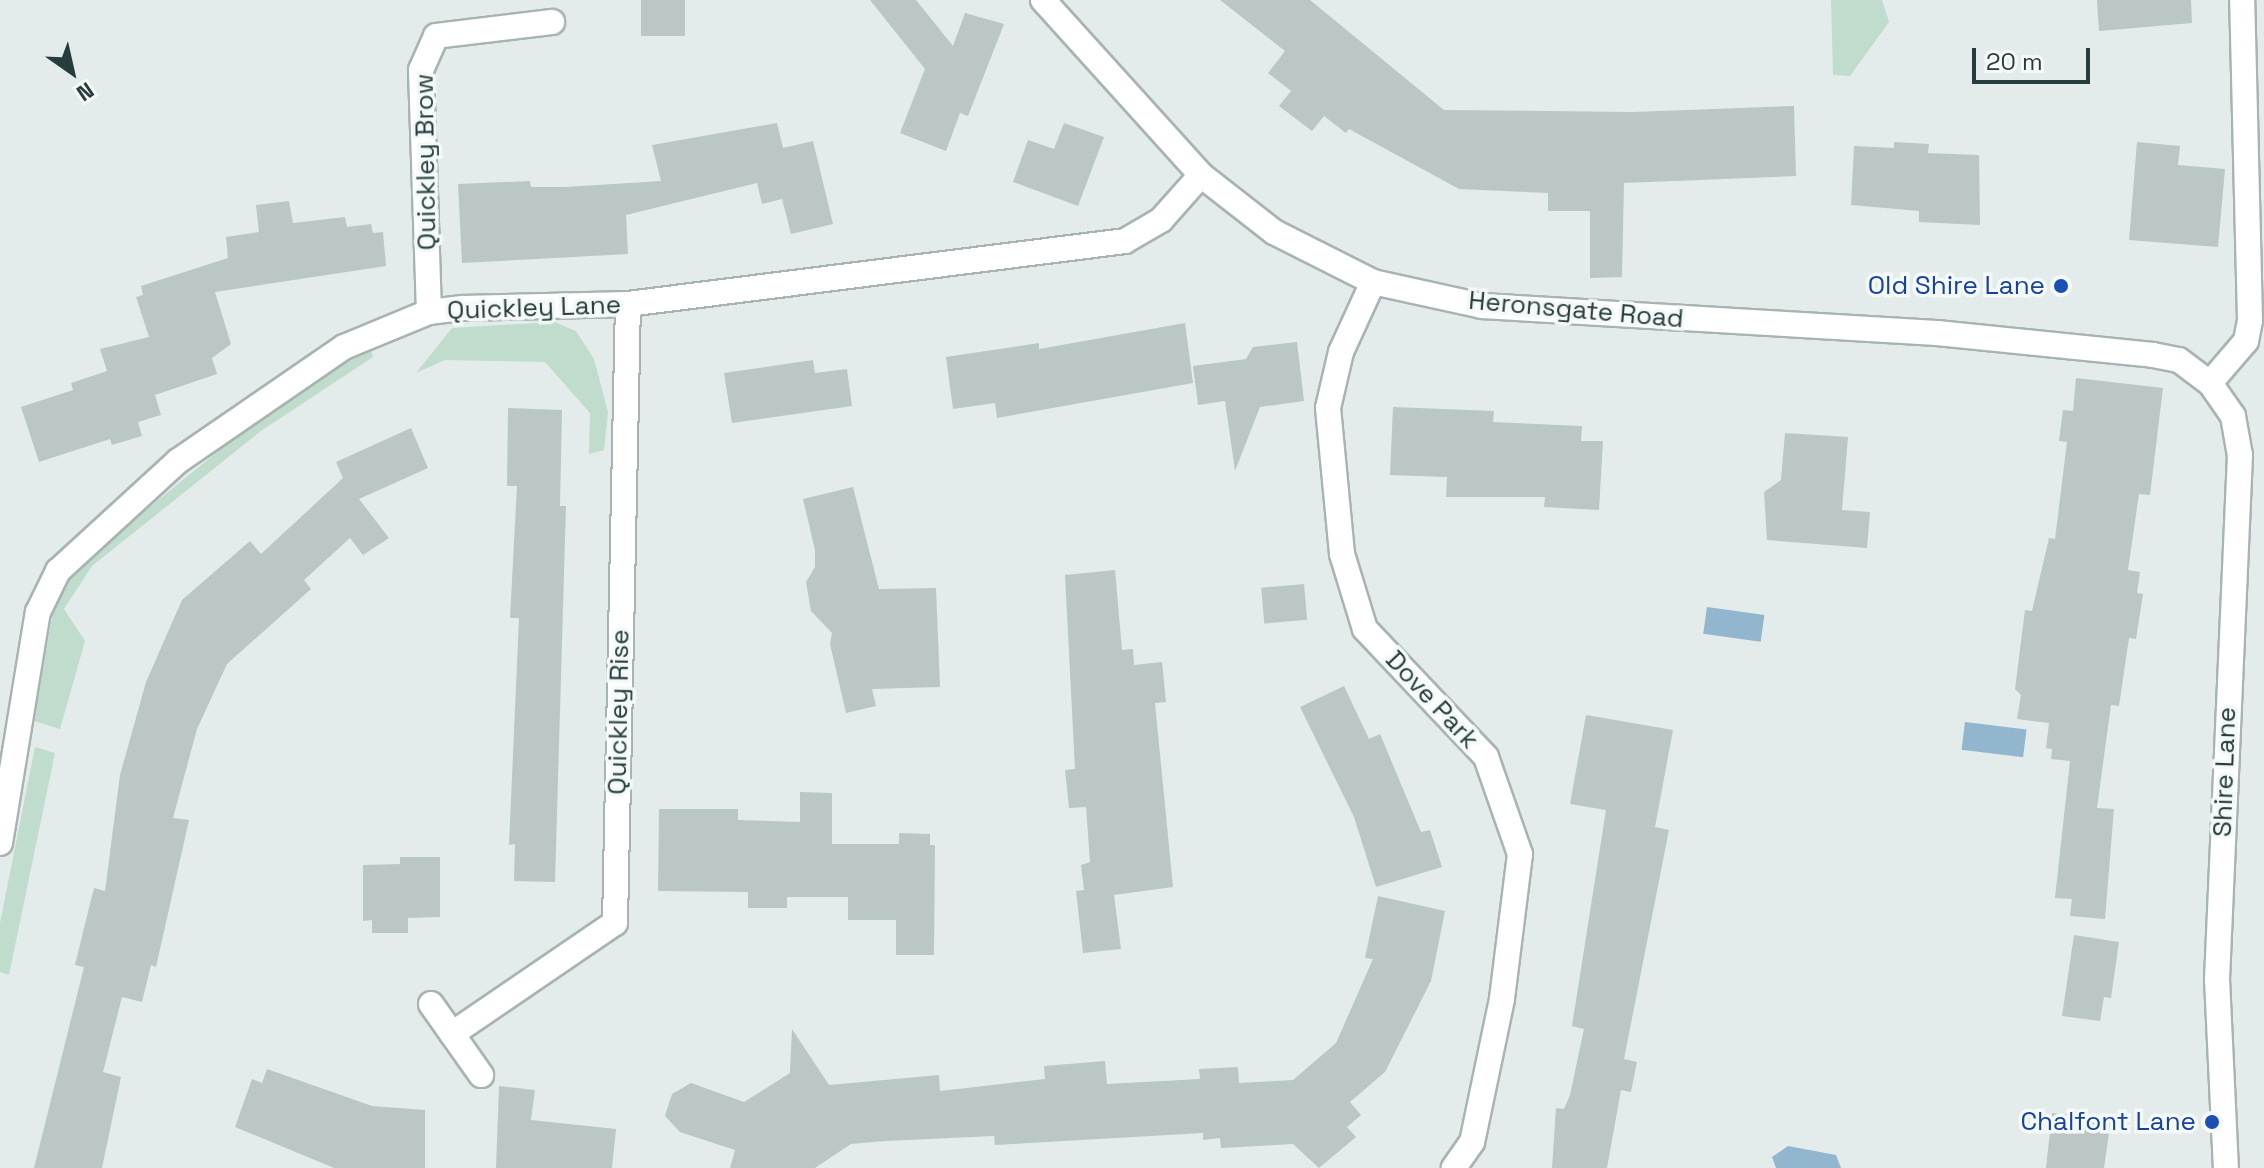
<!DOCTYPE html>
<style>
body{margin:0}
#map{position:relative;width:2264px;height:1168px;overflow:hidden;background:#e4eceb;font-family:"Space Grotesk",sans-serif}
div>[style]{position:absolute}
.green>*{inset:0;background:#bfdccd}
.water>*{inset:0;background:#91b6cd;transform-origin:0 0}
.building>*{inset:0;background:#bac7c4;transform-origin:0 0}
.roads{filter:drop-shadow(2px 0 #a7b4b3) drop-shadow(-2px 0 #a7b4b3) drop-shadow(0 2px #a7b4b3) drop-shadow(0 -2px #a7b4b3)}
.street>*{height:24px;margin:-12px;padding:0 12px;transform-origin:12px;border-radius:12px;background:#fff}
.secondary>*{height:24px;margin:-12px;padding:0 12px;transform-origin:12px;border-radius:12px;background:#fff}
.dots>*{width:22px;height:22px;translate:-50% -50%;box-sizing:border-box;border:4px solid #f4f9f8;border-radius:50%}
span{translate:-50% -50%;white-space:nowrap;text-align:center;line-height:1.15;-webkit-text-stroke:7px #f4f9f8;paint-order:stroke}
.street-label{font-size:26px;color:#253d3c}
.transit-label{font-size:26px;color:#164399}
.right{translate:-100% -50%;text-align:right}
.north{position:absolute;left:32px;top:32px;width:80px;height:80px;-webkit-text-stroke:6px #f4f9f8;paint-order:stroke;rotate:146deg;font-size:22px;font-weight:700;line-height:32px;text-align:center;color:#253d3c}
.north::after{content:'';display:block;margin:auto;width:28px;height:36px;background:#253d3c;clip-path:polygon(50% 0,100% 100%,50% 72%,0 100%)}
.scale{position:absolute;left:1972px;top:48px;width:118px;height:36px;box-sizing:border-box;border:4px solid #253d3c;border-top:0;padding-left:10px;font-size:24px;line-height:28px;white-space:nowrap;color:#253d3c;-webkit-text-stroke:6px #f4f9f8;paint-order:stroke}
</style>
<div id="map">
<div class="green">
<i style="clip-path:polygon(1831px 0,1882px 0,1889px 22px,1850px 76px,1833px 75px)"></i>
<i style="clip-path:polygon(554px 322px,576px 331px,594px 359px,608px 412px,604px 450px,589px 454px,590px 413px,545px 362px,445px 360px,416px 373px,452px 328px)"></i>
<i style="clip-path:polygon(370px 348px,373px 357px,261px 431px,92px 566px,64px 609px,85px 641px,60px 729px,34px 721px,53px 611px,64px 585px,87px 558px,254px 422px)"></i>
<i style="clip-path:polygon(35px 747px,55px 753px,9px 975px,0 972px,0 923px)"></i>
</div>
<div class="water">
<i style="left:1707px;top:607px;width:58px;height:27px;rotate:8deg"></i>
<i style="left:1965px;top:722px;width:62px;height:28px;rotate:7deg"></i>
<i style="clip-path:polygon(1788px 1146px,1836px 1155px,1841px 1168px,1776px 1168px,1772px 1157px)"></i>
</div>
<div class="building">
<i style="left:641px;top:0;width:44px;height:36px"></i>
<i style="clip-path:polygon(870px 0,916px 0,953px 46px,965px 13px,1004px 24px,968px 116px,960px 113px,946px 151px,900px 133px,925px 69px)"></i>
<i style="clip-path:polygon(1220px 0,1310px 0,1444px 110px,1633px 112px,1794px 106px,1796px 176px,1624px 183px,1622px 277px,1590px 278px,1590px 211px,1548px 211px,1548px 193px,1459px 189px,1349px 129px,1346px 133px,1324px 116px,1312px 131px,1279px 106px,1291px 91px,1268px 73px,1285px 51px)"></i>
<i style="clip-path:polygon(2097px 0,2191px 0,2192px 23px,2099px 31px)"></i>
<i style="clip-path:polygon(777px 123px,783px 148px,813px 141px,833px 224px,791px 234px,782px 199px,762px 204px,757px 183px,626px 215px,628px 254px,462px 263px,458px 184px,530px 181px,531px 187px,565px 187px,661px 181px,652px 145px)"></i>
<i style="clip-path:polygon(1064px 123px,1104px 137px,1078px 206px,1013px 182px,1028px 140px,1054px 149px)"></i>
<i style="clip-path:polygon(1894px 142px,1929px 144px,1928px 153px,1979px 155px,1980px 225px,1919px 222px,1919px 211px,1851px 205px,1854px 146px,1894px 148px)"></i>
<i style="clip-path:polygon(2137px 142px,2180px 146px,2178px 165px,2225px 169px,2218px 247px,2129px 240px)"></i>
<i style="clip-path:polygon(289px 201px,293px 223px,345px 217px,347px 227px,371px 224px,373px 233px,383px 232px,386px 266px,215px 292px,231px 344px,212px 358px,217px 374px,155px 395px,161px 415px,138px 422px,142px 436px,112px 445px,110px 439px,39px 462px,21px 407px,73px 390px,71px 383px,107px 371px,100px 349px,149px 337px,136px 297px,143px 295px,141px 286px,228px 258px,226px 237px,259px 232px,256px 205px)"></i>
<i style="clip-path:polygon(1185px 323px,1193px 383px,997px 418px,995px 403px,953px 409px,946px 357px,1039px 343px,1039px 349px)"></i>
<i style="clip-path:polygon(1297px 342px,1304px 401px,1260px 407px,1235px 471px,1225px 401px,1198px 405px,1193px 366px,1246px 359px,1253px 347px)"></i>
<i style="clip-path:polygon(813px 360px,815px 373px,847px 369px,852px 406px,732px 423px,724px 373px)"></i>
<i style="clip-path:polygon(2076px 378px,2163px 388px,2150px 495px,2139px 494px,2128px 570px,2140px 572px,2137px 593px,2143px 594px,2136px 639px,2129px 638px,2119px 706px,2111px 705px,2097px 808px,2114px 809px,2105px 919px,2070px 916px,2072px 899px,2055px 898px,2070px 761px,2051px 759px,2052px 749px,2046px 748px,2049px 723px,2017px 719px,2021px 695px,2015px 689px,2025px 610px,2032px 611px,2049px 538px,2055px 539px,2067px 442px,2059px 441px,2063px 410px,2073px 411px)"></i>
<i style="clip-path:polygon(1393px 407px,1494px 411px,1493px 422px,1582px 426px,1581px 441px,1603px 441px,1599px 510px,1544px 507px,1545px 497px,1446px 497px,1447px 477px,1390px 475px)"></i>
<i style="clip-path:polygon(508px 408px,562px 410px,560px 506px,566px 506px,555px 882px,514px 881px,515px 844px,509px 845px,519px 618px,510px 618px,517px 486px,507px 486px)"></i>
<i style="clip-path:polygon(411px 428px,428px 468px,359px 499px,389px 538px,363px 555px,350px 538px,304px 580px,311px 589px,227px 664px,197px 729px,173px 818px,189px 820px,156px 967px,151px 965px,142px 1002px,122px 997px,103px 1072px,121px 1077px,102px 1168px,34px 1168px,84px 967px,75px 965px,84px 928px,94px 888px,105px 891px,120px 775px,146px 682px,182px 600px,250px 541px,261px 554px,343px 478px,336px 462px)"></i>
<i style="clip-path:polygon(1785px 433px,1848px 437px,1842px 510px,1870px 512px,1867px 548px,1767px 540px,1764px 492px,1781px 480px)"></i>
<i style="clip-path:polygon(853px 487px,879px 589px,936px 588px,940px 687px,872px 689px,876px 706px,846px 713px,830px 644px,832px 633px,811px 611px,806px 582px,815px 567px,815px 550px,803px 499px)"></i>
<i style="clip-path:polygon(1115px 570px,1122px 650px,1133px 649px,1134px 665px,1162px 662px,1166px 702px,1155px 703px,1173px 887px,1114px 895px,1121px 949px,1083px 953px,1076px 891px,1084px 890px,1081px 865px,1090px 862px,1086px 807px,1069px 808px,1065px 770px,1075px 769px,1065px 575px)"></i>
<i style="left:1304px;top:584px;width:36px;height:43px;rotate:85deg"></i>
<i style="clip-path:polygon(1344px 686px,1369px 739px,1380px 734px,1421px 832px,1430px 830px,1442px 867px,1376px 887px,1354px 817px,1300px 707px)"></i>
<i style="clip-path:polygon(1586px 715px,1673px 730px,1655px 827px,1669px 830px,1624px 1059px,1637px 1062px,1631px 1092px,1621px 1090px,1607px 1168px,1552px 1168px,1556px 1108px,1564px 1109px,1570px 1095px,1584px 1029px,1572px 1026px,1606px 810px,1570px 804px)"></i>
<i style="clip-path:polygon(800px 792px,832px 793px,832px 844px,899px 844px,899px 833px,930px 834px,930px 845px,935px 845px,934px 955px,896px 955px,896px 920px,848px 920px,848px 897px,787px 897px,787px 908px,748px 908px,748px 892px,658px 891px,659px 809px,738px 809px,738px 820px,800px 822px)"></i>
<i style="clip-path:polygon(400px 857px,440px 857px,440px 917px,408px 918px,408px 933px,372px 933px,372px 920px,363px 921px,363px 865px,400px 864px)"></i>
<i style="clip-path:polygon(1378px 896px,1445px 911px,1431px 981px,1385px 1072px,1350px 1102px,1361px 1115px,1347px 1127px,1356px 1137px,1319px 1168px,1293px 1144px,1221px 1148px,1220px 1138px,1203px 1140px,1203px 1133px,995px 1145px,994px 1136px,885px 1141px,851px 1144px,815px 1168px,730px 1168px,735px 1150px,680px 1132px,665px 1116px,672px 1094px,691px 1083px,744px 1102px,790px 1073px,792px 1029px,829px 1085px,939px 1075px,940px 1091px,1045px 1079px,1044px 1066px,1105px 1061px,1107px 1084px,1200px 1079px,1199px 1069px,1238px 1067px,1239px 1083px,1293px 1080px,1336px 1043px,1373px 959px,1365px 958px)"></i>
<i style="clip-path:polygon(2074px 935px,2119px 942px,2111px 998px,2104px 997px,2100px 1021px,2062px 1016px)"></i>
<i style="clip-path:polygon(267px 1069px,372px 1106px,425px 1110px,425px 1168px,334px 1168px,235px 1127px,252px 1079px,262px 1083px)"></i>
<i style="clip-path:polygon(499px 1086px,535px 1090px,531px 1120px,616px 1129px,612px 1168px,496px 1168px)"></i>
<i style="clip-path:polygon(2052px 1113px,2111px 1119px,2104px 1168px,2046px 1168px)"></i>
</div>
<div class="roads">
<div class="street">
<i style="left:1373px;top:282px;width:77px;rotate:114.6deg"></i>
<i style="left:1341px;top:352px;width:57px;rotate:103.1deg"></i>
<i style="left:1328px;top:408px;width:147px;rotate:84.5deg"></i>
<i style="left:1342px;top:554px;width:78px;rotate:73deg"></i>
<i style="left:1365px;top:629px;width:176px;rotate:46.6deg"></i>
<i style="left:1486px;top:757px;width:103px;rotate:70.7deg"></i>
<i style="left:1520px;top:854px;width:146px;rotate:97.1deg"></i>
<i style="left:1502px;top:999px;width:146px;rotate:101.8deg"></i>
<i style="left:1472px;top:1142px;width:32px;rotate:125deg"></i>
<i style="left:429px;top:312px;width:242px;rotate:-91.9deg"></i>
<i style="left:421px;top:70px;width:37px;rotate:-66deg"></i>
<i style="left:436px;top:36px;width:117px;rotate:-6.9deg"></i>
<i style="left:2210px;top:383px;width:55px;rotate:-49.4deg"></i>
<i style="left:2246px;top:341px;width:21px;rotate:-79deg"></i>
<i style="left:2250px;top:320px;width:320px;rotate:-91.4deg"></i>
<i style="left:0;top:843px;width:234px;rotate:-80.7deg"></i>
<i style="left:38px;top:612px;width:46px;rotate:-64deg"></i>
<i style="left:58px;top:571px;width:163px;rotate:-42.5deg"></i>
<i style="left:178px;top:461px;width:201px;rotate:-34.5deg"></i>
<i style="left:344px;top:347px;width:92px;rotate:-22.4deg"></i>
<i style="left:429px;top:312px;width:34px;rotate:-7deg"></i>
<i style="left:463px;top:308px;width:165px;rotate:-1.4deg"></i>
<i style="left:628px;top:304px;width:501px;rotate:-7.22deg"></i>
<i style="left:1125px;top:241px;width:42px;rotate:-30.3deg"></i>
<i style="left:1161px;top:220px;width:60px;rotate:-48.4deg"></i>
<i style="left:431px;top:1004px;width:87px;rotate:54.8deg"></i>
<i style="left:452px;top:1034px;width:197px;rotate:-34.3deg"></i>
<i style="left:615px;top:923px;width:619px;rotate:-88.8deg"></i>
</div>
<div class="secondary">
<i style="left:1043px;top:0;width:236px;rotate:47.9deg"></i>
<i style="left:1201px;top:175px;width:93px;rotate:38deg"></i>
<i style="left:1274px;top:232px;width:111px;rotate:26.8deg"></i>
<i style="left:1373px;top:282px;width:112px;rotate:12.4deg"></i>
<i style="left:1482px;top:306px;width:456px;rotate:3.4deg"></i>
<i style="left:1937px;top:333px;width:217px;rotate:5.8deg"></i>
<i style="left:2153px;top:355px;width:26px;rotate:11deg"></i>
<i style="left:2179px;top:360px;width:39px;rotate:37deg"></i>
<i style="left:2210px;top:383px;width:40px;rotate:55.1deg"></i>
<i style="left:2233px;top:416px;width:40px;rotate:80deg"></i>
<i style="left:2240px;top:455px;width:525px;rotate:92.51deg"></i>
<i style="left:2217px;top:979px;width:189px;rotate:87.3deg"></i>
</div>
</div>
<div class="dots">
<i style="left:2061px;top:286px;background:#1a4fb4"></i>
<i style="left:2212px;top:1122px;background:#1a4fb4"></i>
</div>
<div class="street-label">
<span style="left:426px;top:162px;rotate:-91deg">Quickley Brow</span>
<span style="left:534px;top:308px;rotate:-2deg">Quickley Lane</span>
<span style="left:1576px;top:310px;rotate:5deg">Heronsgate Road</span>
<span style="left:1432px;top:700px;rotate:47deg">Dove Park</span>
<span style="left:619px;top:712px;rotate:-89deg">Quickley Rise</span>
<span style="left:2225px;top:772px;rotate:-88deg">Shire Lane</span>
</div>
<div class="transit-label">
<span class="right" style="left:2045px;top:286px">Old Shire Lane</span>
<span class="right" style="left:2196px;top:1122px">Chalfont Lane</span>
</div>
<div class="north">N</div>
<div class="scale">20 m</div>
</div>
